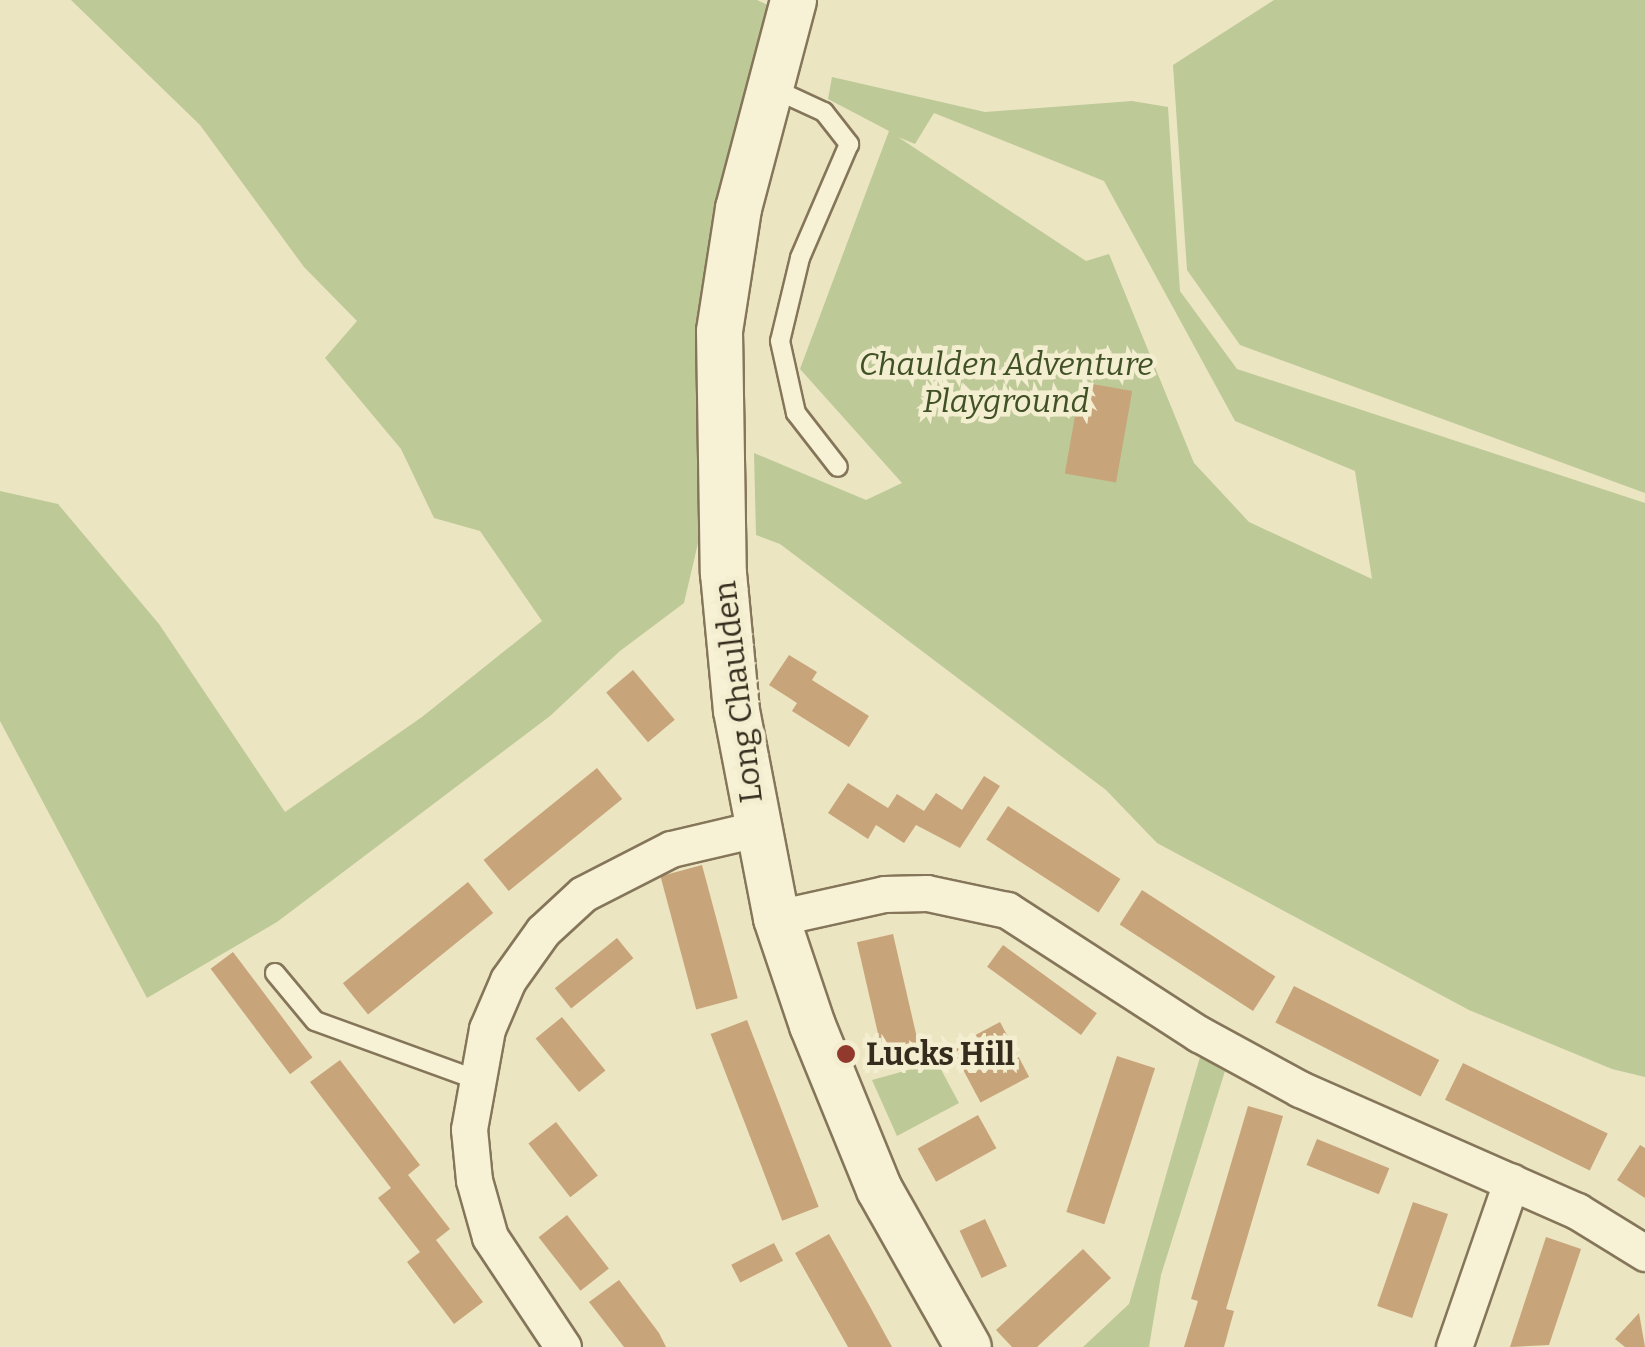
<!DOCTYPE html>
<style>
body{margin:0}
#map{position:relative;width:1645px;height:1347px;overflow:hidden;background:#ece5c2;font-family:Bitter,serif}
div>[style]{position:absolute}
.green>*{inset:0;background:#bdc997}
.building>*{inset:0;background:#c8a47a;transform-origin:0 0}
.roads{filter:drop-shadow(2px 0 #85765a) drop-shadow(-2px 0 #85765a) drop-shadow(0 2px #85765a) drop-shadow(0 -2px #85765a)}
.service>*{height:18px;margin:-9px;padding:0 9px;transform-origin:9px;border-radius:9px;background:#f7f1d5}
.minor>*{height:35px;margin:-17.5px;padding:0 17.5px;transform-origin:17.5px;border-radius:17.5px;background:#f7f1d5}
.tertiary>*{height:45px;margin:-22.5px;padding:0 22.5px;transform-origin:22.5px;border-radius:22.5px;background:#f7f1d5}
.dots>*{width:28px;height:28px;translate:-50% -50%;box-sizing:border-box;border:5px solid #f4eed1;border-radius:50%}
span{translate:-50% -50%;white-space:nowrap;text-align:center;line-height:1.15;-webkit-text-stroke:9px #f4eed1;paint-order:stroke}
.park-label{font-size:32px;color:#405125;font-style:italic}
.street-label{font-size:32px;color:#352c1e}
.poi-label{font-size:32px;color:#352c1e;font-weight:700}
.left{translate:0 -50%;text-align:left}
</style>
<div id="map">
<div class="green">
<i style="clip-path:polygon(71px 0,757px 0,774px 8px,702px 526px,684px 603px,620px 651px,550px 716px,277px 922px,147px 998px,0 721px,0 491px,58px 504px,159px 624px,285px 812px,422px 717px,542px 621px,480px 531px,434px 518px,401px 449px,325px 358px,357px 321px,304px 267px,200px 125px)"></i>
<i style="clip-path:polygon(1274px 0,1645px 0,1645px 493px,1240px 345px,1187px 270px,1173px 65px)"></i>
<i style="clip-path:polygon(evenodd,832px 77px,985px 112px,1132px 101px,1168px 107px,1180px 291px,1237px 369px,1645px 503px,1645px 1077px,1612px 1069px,1469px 1010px,1157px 843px,1106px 790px,780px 544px,756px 535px,754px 453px,866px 500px,902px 483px,800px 369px,889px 131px,828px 99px,832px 77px,934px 113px,1104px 181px,1235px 421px,1355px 471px,1372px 579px,1249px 522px,1194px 463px,1109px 254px,1086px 261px,898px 137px,915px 144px,934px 113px)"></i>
<i style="clip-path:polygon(1200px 1057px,1225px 1071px,1161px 1275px,1149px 1347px,1083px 1347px,1129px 1304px)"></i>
<i style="clip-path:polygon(937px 1062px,959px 1103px,897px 1136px,872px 1080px)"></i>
</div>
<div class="building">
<i style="left:1081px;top:382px;width:52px;height:93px;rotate:10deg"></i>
<i style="clip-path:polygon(789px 655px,817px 672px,812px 680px,869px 716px,849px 747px,792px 711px,797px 703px,769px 685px)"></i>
<i style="left:633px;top:670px;width:65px;height:35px;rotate:50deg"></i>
<i style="left:597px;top:768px;width:40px;height:146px;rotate:51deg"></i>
<i style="clip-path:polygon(984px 776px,1000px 786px,960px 848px,916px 825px,904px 843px,876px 825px,868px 839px,828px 813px,848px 783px,888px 808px,897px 794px,924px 811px,936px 793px,962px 810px)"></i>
<i style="left:1008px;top:806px;width:134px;height:40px;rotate:33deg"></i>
<i style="left:702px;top:865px;width:138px;height:43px;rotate:75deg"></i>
<i style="left:468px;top:882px;width:40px;height:161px;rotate:51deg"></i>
<i style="left:1142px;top:890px;width:159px;height:41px;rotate:33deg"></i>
<i style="left:893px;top:934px;width:120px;height:37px;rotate:77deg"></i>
<i style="left:617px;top:938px;width:26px;height:80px;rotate:51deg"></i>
<i style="left:1003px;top:945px;width:116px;height:27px;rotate:36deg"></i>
<i style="left:233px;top:952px;width:132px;height:28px;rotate:53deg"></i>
<i style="left:1294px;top:986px;width:163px;height:41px;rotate:27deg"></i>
<i style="left:562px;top:1017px;width:69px;height:34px;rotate:51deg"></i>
<i style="left:747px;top:1020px;width:200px;height:39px;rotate:69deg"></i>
<i style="left:1000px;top:1022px;width:62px;height:55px;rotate:62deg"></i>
<i style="left:1117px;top:1056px;width:40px;height:164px;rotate:18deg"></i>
<i style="clip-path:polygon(340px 1060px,420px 1165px,408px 1175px,450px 1229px,436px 1240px,483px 1302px,454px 1324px,407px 1262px,420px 1252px,378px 1198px,391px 1188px,310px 1082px)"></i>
<i style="left:1463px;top:1063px;width:161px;height:41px;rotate:26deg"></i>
<i style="clip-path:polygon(1248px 1106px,1283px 1116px,1226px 1309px,1234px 1311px,1224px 1347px,1184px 1347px,1198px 1301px,1191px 1299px)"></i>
<i style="left:978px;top:1115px;width:38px;height:69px;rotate:61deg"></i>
<i style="left:556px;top:1122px;width:68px;height:35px;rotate:52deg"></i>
<i style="left:1317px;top:1139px;width:78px;height:28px;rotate:22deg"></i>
<i style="clip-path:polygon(1640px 1145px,1645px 1148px,1645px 1198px,1617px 1180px)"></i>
<i style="left:1413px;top:1202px;width:37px;height:110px;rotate:19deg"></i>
<i style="left:567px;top:1215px;width:68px;height:36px;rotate:52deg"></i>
<i style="left:985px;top:1219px;width:52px;height:28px;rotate:65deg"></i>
<i style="clip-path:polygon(829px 1234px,868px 1303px,892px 1347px,848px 1347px,834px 1322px,795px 1253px)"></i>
<i style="clip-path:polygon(1546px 1237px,1581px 1249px,1549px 1345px,1510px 1347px)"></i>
<i style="left:774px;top:1243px;width:20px;height:48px;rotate:63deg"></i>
<i style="clip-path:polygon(1083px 1249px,1111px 1278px,1037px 1347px,1012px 1347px,996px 1330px)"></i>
<i style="clip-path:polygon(619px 1280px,659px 1333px,666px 1347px,624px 1347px,589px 1302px)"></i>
<i style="clip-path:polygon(1639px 1313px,1645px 1347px,1625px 1347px,1615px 1339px)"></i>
</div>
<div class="roads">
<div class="service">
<i style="left:772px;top:88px;width:57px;rotate:24.8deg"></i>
<i style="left:824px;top:112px;width:41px;rotate:52deg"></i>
<i style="left:849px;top:144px;width:124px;rotate:113.3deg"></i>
<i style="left:800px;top:258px;width:85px;rotate:103.5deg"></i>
<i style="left:780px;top:341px;width:74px;rotate:77.5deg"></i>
<i style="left:796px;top:413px;width:68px;rotate:52.1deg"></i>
<i style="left:275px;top:973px;width:62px;rotate:50.2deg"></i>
<i style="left:315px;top:1021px;width:172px;rotate:20deg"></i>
</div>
<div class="minor">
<i style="left:776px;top:918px;width:111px;rotate:-12.5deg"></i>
<i style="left:884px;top:894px;width:43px;rotate:-1.3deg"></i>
<i style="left:927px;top:893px;width:82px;rotate:12deg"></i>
<i style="left:1007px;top:910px;width:229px;rotate:32.9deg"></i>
<i style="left:1199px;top:1034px;width:115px;rotate:28.6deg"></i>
<i style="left:1300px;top:1089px;width:303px;rotate:23.8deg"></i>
<i style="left:1577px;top:1211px;width:80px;rotate:31.7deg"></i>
<i style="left:563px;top:1347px;width:132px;rotate:-123.6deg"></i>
<i style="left:490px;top:1237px;width:59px;rotate:-105.7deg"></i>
<i style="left:474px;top:1180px;width:51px;rotate:-95.6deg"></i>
<i style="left:469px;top:1129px;width:102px;rotate:-79.8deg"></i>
<i style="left:487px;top:1029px;width:53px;rotate:-66.8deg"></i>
<i style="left:508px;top:980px;width:60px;rotate:-54.5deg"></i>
<i style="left:543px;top:931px;width:54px;rotate:-42.8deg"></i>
<i style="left:583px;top:894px;width:99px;rotate:-27.1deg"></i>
<i style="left:671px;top:849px;width:87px;rotate:-13.2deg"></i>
<i style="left:1454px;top:1347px;width:175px;rotate:-70.9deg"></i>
</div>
<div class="tertiary">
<i style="left:793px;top:0;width:215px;rotate:104.8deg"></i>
<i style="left:738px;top:208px;width:124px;rotate:98.8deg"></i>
<i style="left:719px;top:331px;width:242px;rotate:89.1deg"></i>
<i style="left:723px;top:573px;width:138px;rotate:84.6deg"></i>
<i style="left:736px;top:710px;width:212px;rotate:79.1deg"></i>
<i style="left:776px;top:918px;width:113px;rotate:71.4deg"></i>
<i style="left:812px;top:1025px;width:177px;rotate:67.8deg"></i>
<i style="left:879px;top:1189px;width:181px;rotate:60.6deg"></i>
</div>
</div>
<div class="dots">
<i style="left:846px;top:1054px;background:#91392d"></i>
</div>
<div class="park-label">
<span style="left:1006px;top:383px">Chaulden Adventure<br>Playground</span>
</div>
<div class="street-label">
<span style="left:738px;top:692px;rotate:-97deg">Long Chaulden</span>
</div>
<div class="poi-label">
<span class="left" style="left:866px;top:1054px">Lucks Hill</span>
</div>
</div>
